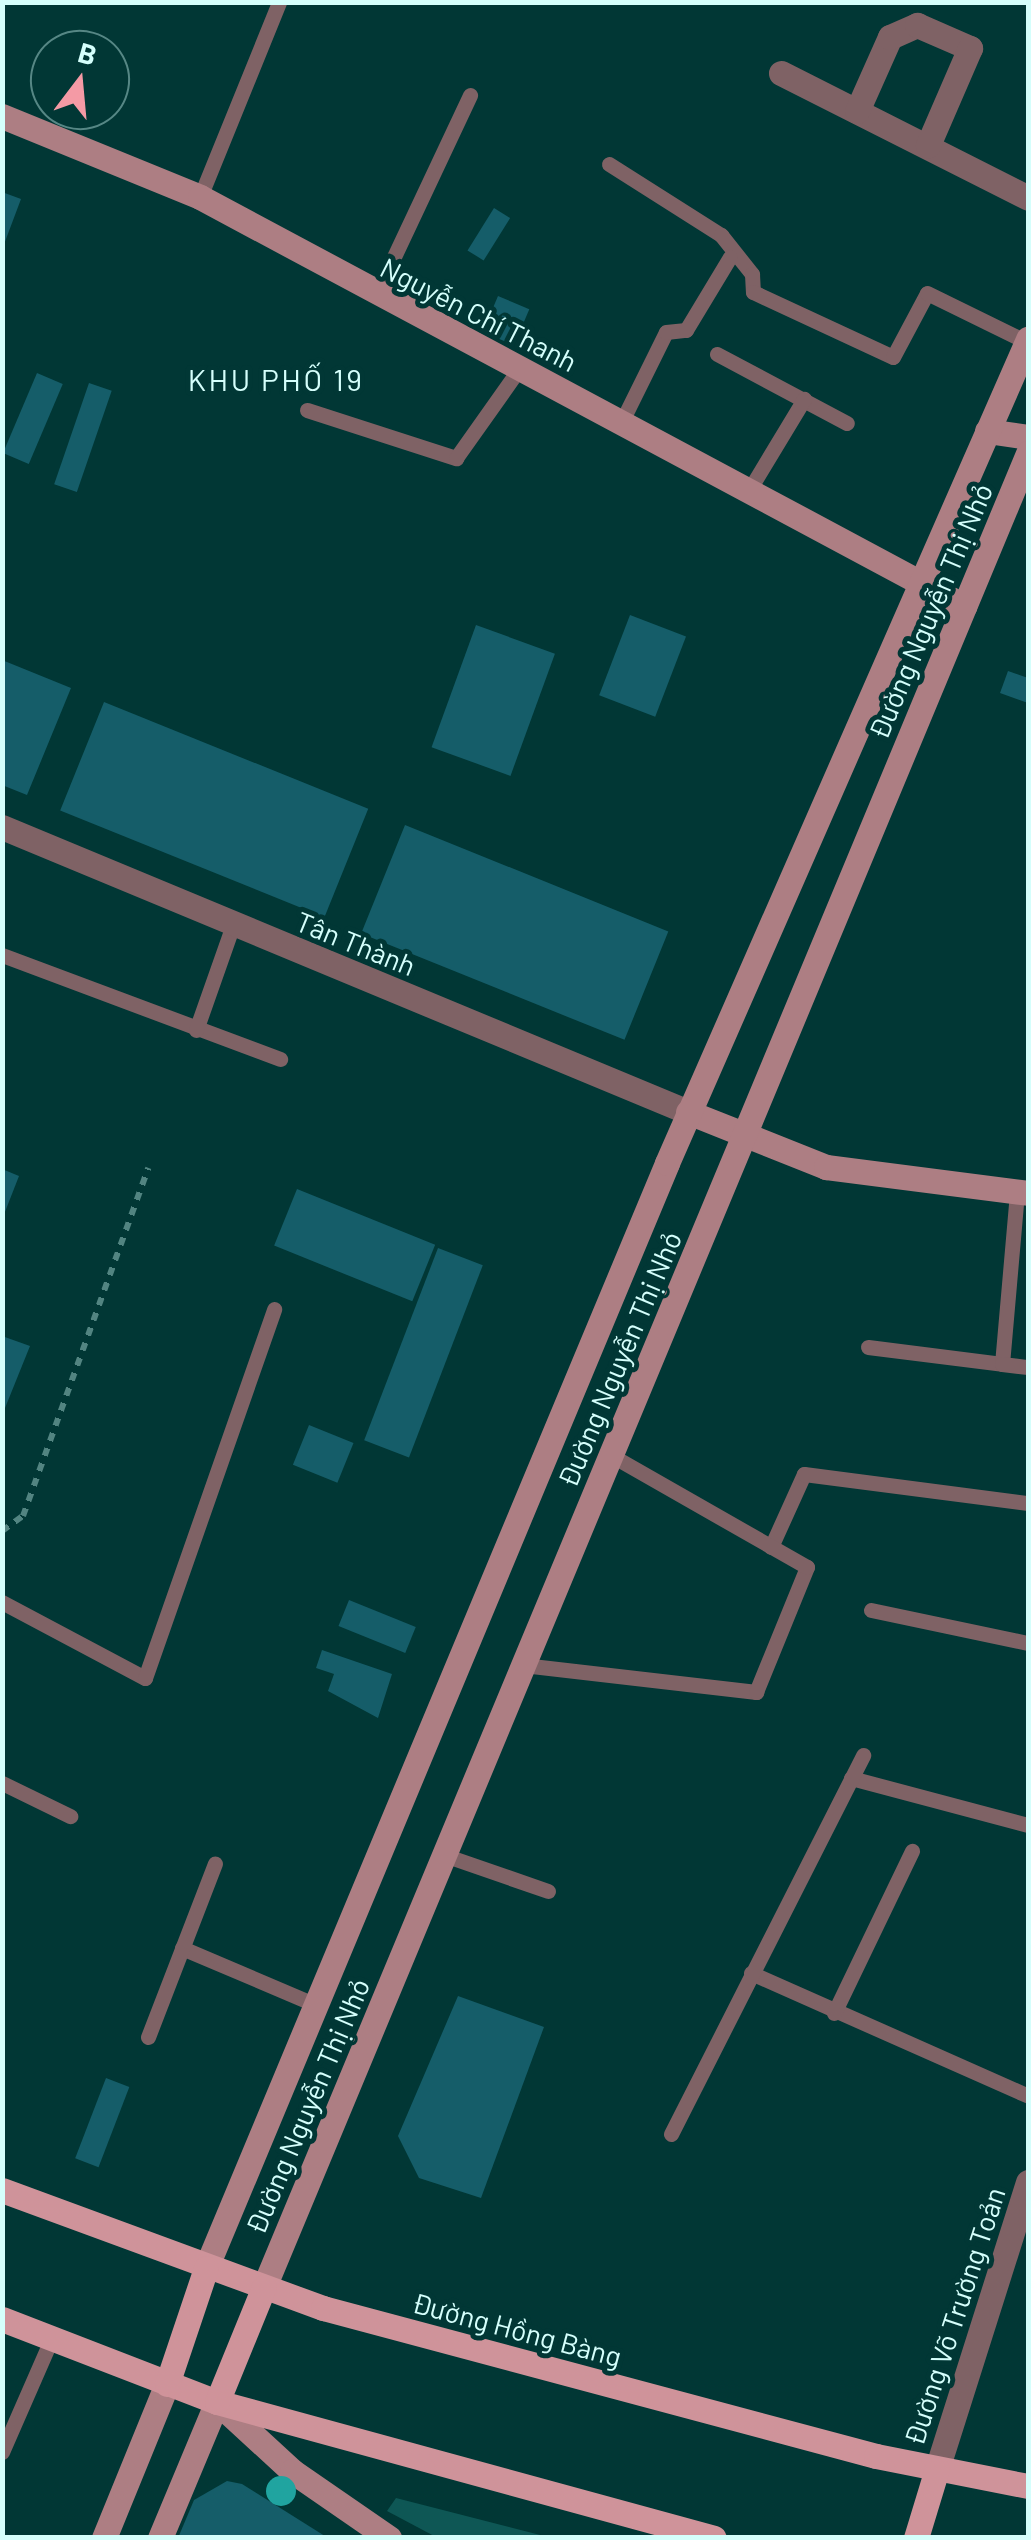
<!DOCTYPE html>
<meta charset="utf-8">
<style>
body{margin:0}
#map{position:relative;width:1031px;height:2540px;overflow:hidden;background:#013735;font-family:Barlow,sans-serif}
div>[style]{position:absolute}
.green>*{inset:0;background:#0e5755}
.building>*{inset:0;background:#155d69;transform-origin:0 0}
.path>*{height:6px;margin-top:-3px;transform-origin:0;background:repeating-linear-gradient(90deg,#528481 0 8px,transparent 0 16px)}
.lane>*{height:15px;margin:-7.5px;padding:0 7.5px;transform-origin:7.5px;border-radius:7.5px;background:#7f6265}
.street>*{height:25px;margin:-12.5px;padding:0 12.5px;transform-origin:12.5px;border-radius:12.5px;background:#7f6265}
.secondary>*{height:25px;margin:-12.5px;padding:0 12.5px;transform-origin:12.5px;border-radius:12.5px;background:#ad7e83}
.primary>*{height:25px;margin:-12.5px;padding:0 12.5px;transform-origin:12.5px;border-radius:12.5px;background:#cf939a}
.trees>*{width:30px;height:30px;margin:-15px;border-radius:50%;background:#20a4a0}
span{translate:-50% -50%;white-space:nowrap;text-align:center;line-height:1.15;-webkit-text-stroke:10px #013735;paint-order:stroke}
.street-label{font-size:28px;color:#d5fffc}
.neighbourhood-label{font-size:30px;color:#d5fffc;letter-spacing:2.5px}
.frame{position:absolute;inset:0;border:5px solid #d5fffc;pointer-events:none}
.north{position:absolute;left:30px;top:30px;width:100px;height:100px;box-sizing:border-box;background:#013735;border:2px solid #568785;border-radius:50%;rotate:16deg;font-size:28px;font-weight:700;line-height:40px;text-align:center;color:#d5fffc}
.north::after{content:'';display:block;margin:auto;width:35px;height:45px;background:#f49aa5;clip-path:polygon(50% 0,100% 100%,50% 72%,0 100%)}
</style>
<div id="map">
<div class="green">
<i style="clip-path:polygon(396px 2498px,548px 2537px,436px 2537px,387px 2511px)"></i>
</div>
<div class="building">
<i style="clip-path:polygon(2px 192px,21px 199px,3px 247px,2px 247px)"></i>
<i style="left:494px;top:208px;width:19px;height:50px;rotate:32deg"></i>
<i style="left:498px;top:296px;width:34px;height:39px;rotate:23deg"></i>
<i style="left:37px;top:373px;width:28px;height:87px;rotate:23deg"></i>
<i style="left:89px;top:383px;width:24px;height:107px;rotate:19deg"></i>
<i style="left:630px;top:615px;width:60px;height:86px;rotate:21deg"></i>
<i style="left:476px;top:625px;width:84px;height:130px;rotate:20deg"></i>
<i style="clip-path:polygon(2px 660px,71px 688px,27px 795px,2px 785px)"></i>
<i style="clip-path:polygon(1008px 671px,1028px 678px,1028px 703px,1000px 693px)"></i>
<i style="left:104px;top:702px;width:285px;height:117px;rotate:22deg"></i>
<i style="left:405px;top:825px;width:284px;height:117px;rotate:22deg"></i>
<i style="clip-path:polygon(2px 1169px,19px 1176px,3px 1217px,2px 1217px)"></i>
<i style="left:297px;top:1189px;width:149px;height:61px;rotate:22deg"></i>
<i style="left:438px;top:1248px;width:48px;height:206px;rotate:21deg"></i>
<i style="clip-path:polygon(2px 1336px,30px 1346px,3px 1413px,2px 1413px)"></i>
<i style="left:309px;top:1425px;width:48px;height:43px;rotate:22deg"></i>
<i style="left:349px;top:1600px;width:72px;height:28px;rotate:22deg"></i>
<i style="clip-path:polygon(322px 1650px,392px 1674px,378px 1718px,328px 1691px,334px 1674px,316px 1668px)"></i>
<i style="clip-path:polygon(458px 1996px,544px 2027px,481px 2198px,419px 2178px,398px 2136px)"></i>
<i style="left:106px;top:2078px;width:25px;height:86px;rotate:21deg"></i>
<i style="clip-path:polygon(227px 2481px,242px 2484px,328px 2538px,178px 2538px,194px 2500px)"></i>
</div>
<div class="path">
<i style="left:2px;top:1531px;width:26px;rotate:-36deg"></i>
<i style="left:23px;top:1516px;width:370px;rotate:-70.2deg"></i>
</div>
<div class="lane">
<i style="left:609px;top:164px;width:133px;rotate:32.4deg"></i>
<i style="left:721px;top:235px;width:50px;rotate:51.5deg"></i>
<i style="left:752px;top:274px;width:18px;rotate:87deg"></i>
<i style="left:753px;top:292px;width:154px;rotate:24.9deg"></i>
<i style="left:893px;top:357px;width:72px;rotate:-62deg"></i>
<i style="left:927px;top:293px;width:111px;rotate:26.1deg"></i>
<i style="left:200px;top:197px;width:210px;rotate:-67.9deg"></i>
<i style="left:376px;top:295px;width:221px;rotate:-64.8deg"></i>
<i style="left:717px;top:354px;width:147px;rotate:28deg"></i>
<i style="left:307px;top:410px;width:157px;rotate:17.9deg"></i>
<i style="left:456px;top:458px;width:109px;rotate:-54.7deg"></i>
<i style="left:622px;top:421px;width:99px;rotate:-63.7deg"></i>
<i style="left:666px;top:332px;width:20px;rotate:-6deg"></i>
<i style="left:686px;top:330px;width:85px;rotate:-58.9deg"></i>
<i style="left:751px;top:487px;width:103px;rotate:-58.9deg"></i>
<i style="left:2px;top:955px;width:297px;rotate:20.5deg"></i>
<i style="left:196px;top:1030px;width:111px;rotate:-70.6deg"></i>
<i style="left:868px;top:1347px;width:135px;rotate:7.2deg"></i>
<i style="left:1002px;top:1364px;width:174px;rotate:-85deg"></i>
<i style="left:1002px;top:1364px;width:26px;rotate:7deg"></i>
<i style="left:771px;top:1547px;width:80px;rotate:-65.7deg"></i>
<i style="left:804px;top:1474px;width:226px;rotate:7.4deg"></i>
<i style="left:2px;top:1602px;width:162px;rotate:28deg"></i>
<i style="left:145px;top:1678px;width:391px;rotate:-70.7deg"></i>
<i style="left:871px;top:1610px;width:160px;rotate:11.9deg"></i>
<i style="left:523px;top:1665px;width:235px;rotate:6.6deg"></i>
<i style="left:756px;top:1692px;width:135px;rotate:-67.8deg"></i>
<i style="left:807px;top:1567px;width:226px;rotate:-150.3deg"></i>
<i style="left:851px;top:1778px;width:183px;rotate:14.9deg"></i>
<i style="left:2px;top:1783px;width:76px;rotate:25.9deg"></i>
<i style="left:444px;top:1855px;width:110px;rotate:19.1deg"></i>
<i style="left:182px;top:1948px;width:146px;rotate:23deg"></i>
<i style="left:751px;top:1973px;width:303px;rotate:23.9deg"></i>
<i style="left:834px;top:2013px;width:180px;rotate:-64.3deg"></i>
<i style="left:148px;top:2037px;width:186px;rotate:-68.9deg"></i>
<i style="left:671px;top:2134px;width:425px;rotate:-63.1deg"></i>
<i style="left:2px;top:2452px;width:122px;rotate:-66.4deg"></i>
</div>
<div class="street">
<i style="left:781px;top:73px;width:277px;rotate:26.8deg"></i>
<i style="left:857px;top:111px;width:81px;rotate:-66deg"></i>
<i style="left:890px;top:37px;width:30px;rotate:-24deg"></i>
<i style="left:917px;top:25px;width:58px;rotate:23.5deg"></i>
<i style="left:970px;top:48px;width:106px;rotate:113.4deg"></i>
<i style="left:2px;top:827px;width:743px;rotate:22.56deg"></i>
<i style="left:937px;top:2469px;width:301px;rotate:-72.4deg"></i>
</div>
<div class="secondary">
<i style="left:2px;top:116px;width:214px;rotate:22.2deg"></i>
<i style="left:200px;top:197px;width:867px;rotate:28.16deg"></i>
<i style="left:987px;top:431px;width:41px;rotate:8.3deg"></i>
<i style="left:688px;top:1112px;width:149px;rotate:21.7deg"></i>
<i style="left:826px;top:1167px;width:204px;rotate:7.3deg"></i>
<i style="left:206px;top:2268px;width:1197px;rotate:-67.35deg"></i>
<i style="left:667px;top:1163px;width:900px;rotate:-66.34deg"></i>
<i style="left:264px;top:2287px;width:1987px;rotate:-67.38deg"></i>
<i style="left:104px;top:2538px;width:166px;rotate:-67.8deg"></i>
<i style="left:160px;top:2538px;width:147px;rotate:-67.3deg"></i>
<i style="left:217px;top:2402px;width:102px;rotate:42.6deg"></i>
<i style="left:292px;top:2471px;width:118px;rotate:34.6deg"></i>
</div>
<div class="primary">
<i style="left:2px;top:2190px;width:342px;rotate:20.2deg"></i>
<i style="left:323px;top:2308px;width:572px;rotate:14.98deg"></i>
<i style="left:876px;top:2456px;width:155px;rotate:11.2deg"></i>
<i style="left:2px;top:2319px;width:230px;rotate:21.1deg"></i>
<i style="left:217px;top:2402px;width:515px;rotate:15.3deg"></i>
<i style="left:167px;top:2384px;width:122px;rotate:-71.4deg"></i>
<i style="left:217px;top:2402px;width:124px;rotate:-67.8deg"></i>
<i style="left:916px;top:2538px;width:72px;rotate:-73.1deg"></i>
</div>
<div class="trees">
<i style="left:281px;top:2491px"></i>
</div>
<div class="street-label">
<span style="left:479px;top:314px;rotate:27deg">Nguyễn Chí Thanh</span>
<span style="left:930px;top:611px;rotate:-67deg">Đường Nguyễn Thị Nhỏ</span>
<span style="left:356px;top:943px;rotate:22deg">Tân Thành</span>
<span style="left:619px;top:1359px;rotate:-67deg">Đường Nguyễn Thị Nhỏ</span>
<span style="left:307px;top:2106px;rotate:-67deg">Đường Nguyễn Thị Nhỏ</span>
<span style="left:954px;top:2316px;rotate:-72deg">Đường Võ Trường Toản</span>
<span style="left:517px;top:2329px;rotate:15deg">Đường Hồng Bàng</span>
</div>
<div class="neighbourhood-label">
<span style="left:276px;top:379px">KHU PHỐ 19</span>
</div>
<div class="frame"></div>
<div class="north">B</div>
</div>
